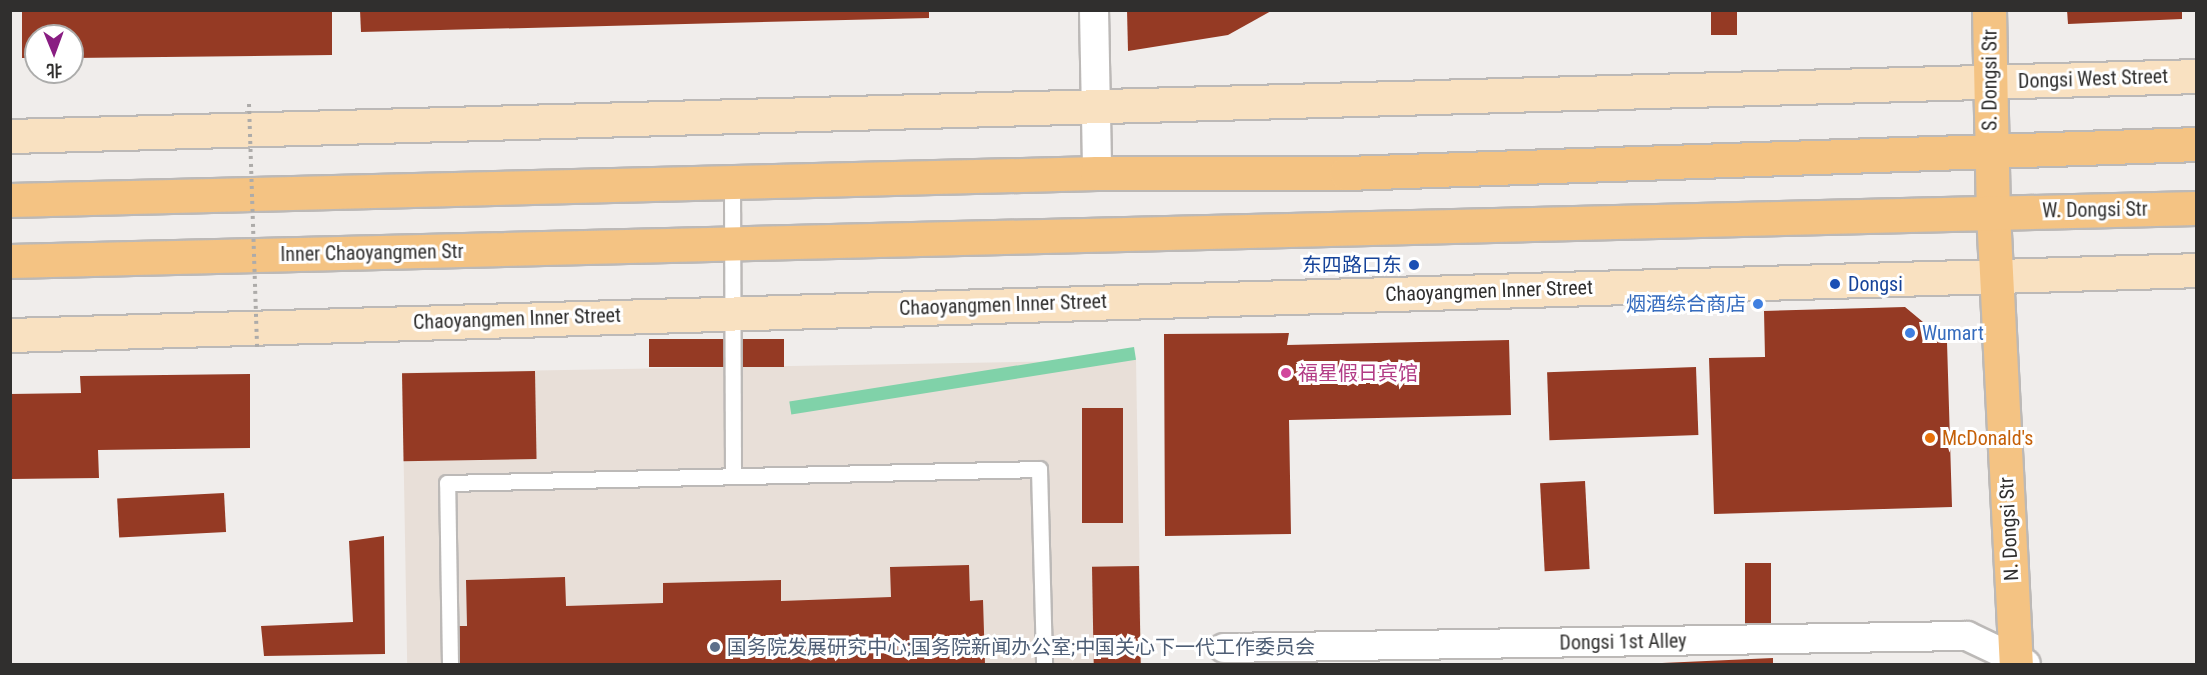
<!DOCTYPE html>
<meta charset="utf-8">
<style>
body{margin:0}
#map{position:relative;width:2207px;height:675px;overflow:hidden;background:#f0edeb;font-family:"Roboto Condensed","Noto Sans SC",sans-serif}
div>[style]{position:absolute}
.built>*{inset:0;background:#e8dfd8;transform-origin:0 0}
.green>*{inset:0;background:#80d2a9;transform-origin:0 0}
.building>*{inset:0;background:#953a24;transform-origin:0 0}
.roads{filter:drop-shadow(2px 0 #bcb9b7) drop-shadow(-2px 0 #bcb9b7) drop-shadow(0 2px #bcb9b7) drop-shadow(0 -2px #bcb9b7)}
.lane>*{height:15px;margin:-7.5px;padding:0 7.5px;transform-origin:7.5px;border-radius:7.5px;background:#fff}
.street>*{height:28px;margin:-14px;padding:0 14px;transform-origin:14px;border-radius:14px;background:#fff}
.secondary>*{height:33px;margin:-16.5px;padding:0 16.5px;transform-origin:16.5px;border-radius:16.5px;background:#f9e1c1}
.primary>*{height:33px;margin:-16.5px;padding:0 16.5px;transform-origin:16.5px;border-radius:16.5px;background:#f4c383}
.path-bridge>*{height:4px;margin-top:-2px;transform-origin:0;background:repeating-linear-gradient(90deg,#adaba9 0 3px,transparent 0 7.5px)}
.dots>*{width:16px;height:16px;translate:-50% -50%;box-sizing:border-box;border:3px solid #fff;border-radius:50%}
span{translate:-50% -50%;white-space:nowrap;text-align:center;line-height:1.15;-webkit-text-stroke:6px #fff;paint-order:stroke}
.street-label{font-size:20px;color:#302f2e}
.transit-label{font-size:20px;color:#164399}
.right{translate:-100% -50%;text-align:right}
.left{translate:0 -50%;text-align:left}
.shop-label{font-size:20px;color:#366cbe}
.hotel-label{font-size:20px;color:#b23c85}
.food-label{font-size:20px;color:#c56008}
.service-label{font-size:20px;color:#4e5e75}
.frame{position:absolute;inset:0;border:12px solid #302f2e;pointer-events:none}
.north{position:absolute;left:24px;top:24px;width:60px;height:60px;box-sizing:border-box;background:#fff;border:2px solid #acacab;border-radius:50%;rotate:179deg;font-size:16px;font-weight:700;line-height:24px;text-align:center;color:#302f2e}
.north::after{content:'';display:block;margin:auto;width:21px;height:27px;background:#891d82;clip-path:polygon(50% 0,100% 100%,50% 72%,0 100%)}
</style>
<div id="map">
<div class="built">
<i style="left:1136px;top:360px;width:304px;height:734px;rotate:89deg"></i>
</div>
<div class="green">
<i style="left:1134px;top:347px;width:13px;height:349px;rotate:81deg"></i>
</div>
<div class="building">
<i style="clip-path:polygon(22px 10px,332px 10px,332px 55px,72px 58px,72px 36px,36px 36px,36px 58px,22px 58px)"></i>
<i style="clip-path:polygon(360px 10px,929px 10px,929px 18px,361px 32px)"></i>
<i style="clip-path:polygon(1127px 10px,1273px 10px,1228px 35px,1128px 51px)"></i>
<i style="left:1711px;top:10px;width:26px;height:25px"></i>
<i style="clip-path:polygon(2067px 10px,2182px 10px,2182px 19px,2068px 24px)"></i>
<i style="clip-path:polygon(1905px 307px,1947px 342px,1952px 507px,1714px 514px,1709px 358px,1765px 357px,1764px 311px)"></i>
<i style="clip-path:polygon(1289px 333px,1287px 345px,1509px 340px,1511px 415px,1289px 420px,1291px 534px,1165px 536px,1164px 334px)"></i>
<i style="left:784px;top:339px;width:28px;height:135px;rotate:90deg"></i>
<i style="left:1696px;top:367px;width:68px;height:149px;rotate:88deg"></i>
<i style="left:535px;top:371px;width:88px;height:133px;rotate:89deg"></i>
<i style="clip-path:polygon(250px 374px,250px 448px,98px 450px,99px 478px,10px 479px,10px 394px,81px 393px,80px 376px)"></i>
<i style="left:1082px;top:408px;width:41px;height:115px"></i>
<i style="left:1585px;top:481px;width:88px;height:45px;rotate:87deg"></i>
<i style="left:224px;top:493px;width:39px;height:107px;rotate:87deg"></i>
<i style="clip-path:polygon(384px 536px,385px 654px,264px 656px,261px 626px,353px 622px,349px 541px)"></i>
<i style="left:1745px;top:563px;width:26px;height:64px"></i>
<i style="clip-path:polygon(969px 565px,970px 601px,983px 600px,985px 664px,454px 664px,453px 626px,467px 626px,466px 580px,565px 577px,566px 606px,663px 603px,663px 583px,781px 580px,781px 601px,891px 597px,890px 567px)"></i>
<i style="left:1139px;top:566px;width:98px;height:47px;rotate:89deg"></i>
<i style="clip-path:polygon(1773px 658px,1773px 664px,1662px 664px,1662px 663px)"></i>
</div>
<div class="roads">
<div class="lane">
<i style="left:732px;top:184px;width:292px;rotate:89.8deg"></i>
<i style="left:450px;top:664px;width:181px;rotate:-90.9deg"></i>
<i style="left:447px;top:483px;width:592px;rotate:-1.35deg"></i>
<i style="left:1039px;top:469px;width:195px;rotate:88.5deg"></i>
</div>
<div class="street">
<i style="left:1094px;top:10px;width:163px;rotate:88.9deg"></i>
<i style="left:1224px;top:648px;width:743px;rotate:-0.93deg"></i>
<i style="left:1967px;top:636px;width:65px;rotate:25.4deg"></i>
</div>
<div class="secondary">
<i style="left:10px;top:136px;width:2187px;rotate:-1.57deg"></i>
<i style="left:10px;top:335px;width:2187px;rotate:-1.7deg"></i>
</div>
<div class="primary">
<i style="left:1989px;top:10px;width:203px;rotate:88.9deg"></i>
<i style="left:1993px;top:213px;width:452px;rotate:87.1deg"></i>
<i style="left:10px;top:200px;width:1087px;rotate:-1.42deg"></i>
<i style="left:1097px;top:173px;width:249px"></i>
<i style="left:1346px;top:173px;width:850px;rotate:-1.95deg"></i>
<i style="left:10px;top:261px;width:2187px;rotate:-1.39deg"></i>
</div>
</div>
<div class="path-bridge">
<i style="left:249px;top:104px;width:247px;rotate:88.1deg"></i>
</div>
<div class="dots">
<i style="left:1414px;top:265px;background:#1a4fb4"></i>
<i style="left:1835px;top:284px;background:#1a4fb4"></i>
<i style="left:1758px;top:304px;background:#3f7fe0"></i>
<i style="left:1910px;top:333px;background:#3f7fe0"></i>
<i style="left:1286px;top:373px;background:#d1479c"></i>
<i style="left:1930px;top:438px;background:#e8710a"></i>
<i style="left:715px;top:647px;background:#5c6f8a"></i>
</div>
<div class="street-label">
<span style="left:2093px;top:79px;rotate:-2deg">Dongsi West Street</span>
<span style="left:1990px;top:80px;rotate:-90deg">S. Dongsi Str</span>
<span style="left:2095px;top:210px;rotate:-1deg">W. Dongsi Str</span>
<span style="left:372px;top:253px;rotate:-1deg">Inner Chaoyangmen Str</span>
<span style="left:1489px;top:291px;rotate:-2deg">Chaoyangmen Inner Street</span>
<span style="left:1003px;top:305px;rotate:-2deg">Chaoyangmen Inner Street</span>
<span style="left:517px;top:319px;rotate:-2deg">Chaoyangmen Inner Street</span>
<span style="left:2009px;top:529px;rotate:-93deg">N. Dongsi Str</span>
<span style="left:1623px;top:642px;rotate:-1deg">Dongsi 1st Alley</span>
</div>
<div class="transit-label">
<span class="right" style="left:1402px;top:265px">东四路口东</span>
<span class="left" style="left:1848px;top:284px">Dongsi</span>
</div>
<div class="shop-label">
<span class="right" style="left:1746px;top:304px">烟酒综合商店</span>
<span class="left" style="left:1922px;top:333px">Wumart</span>
</div>
<div class="hotel-label">
<span class="left" style="left:1298px;top:373px">福星假日宾馆</span>
</div>
<div class="food-label">
<span class="left" style="left:1942px;top:438px">McDonald's</span>
</div>
<div class="service-label">
<span class="left" style="left:727px;top:647px">国务院发展研究中心;国务院新闻办公室;中国关心下一代工作委员会</span>
</div>
<div class="frame"></div>
<div class="north">北</div>
</div>
